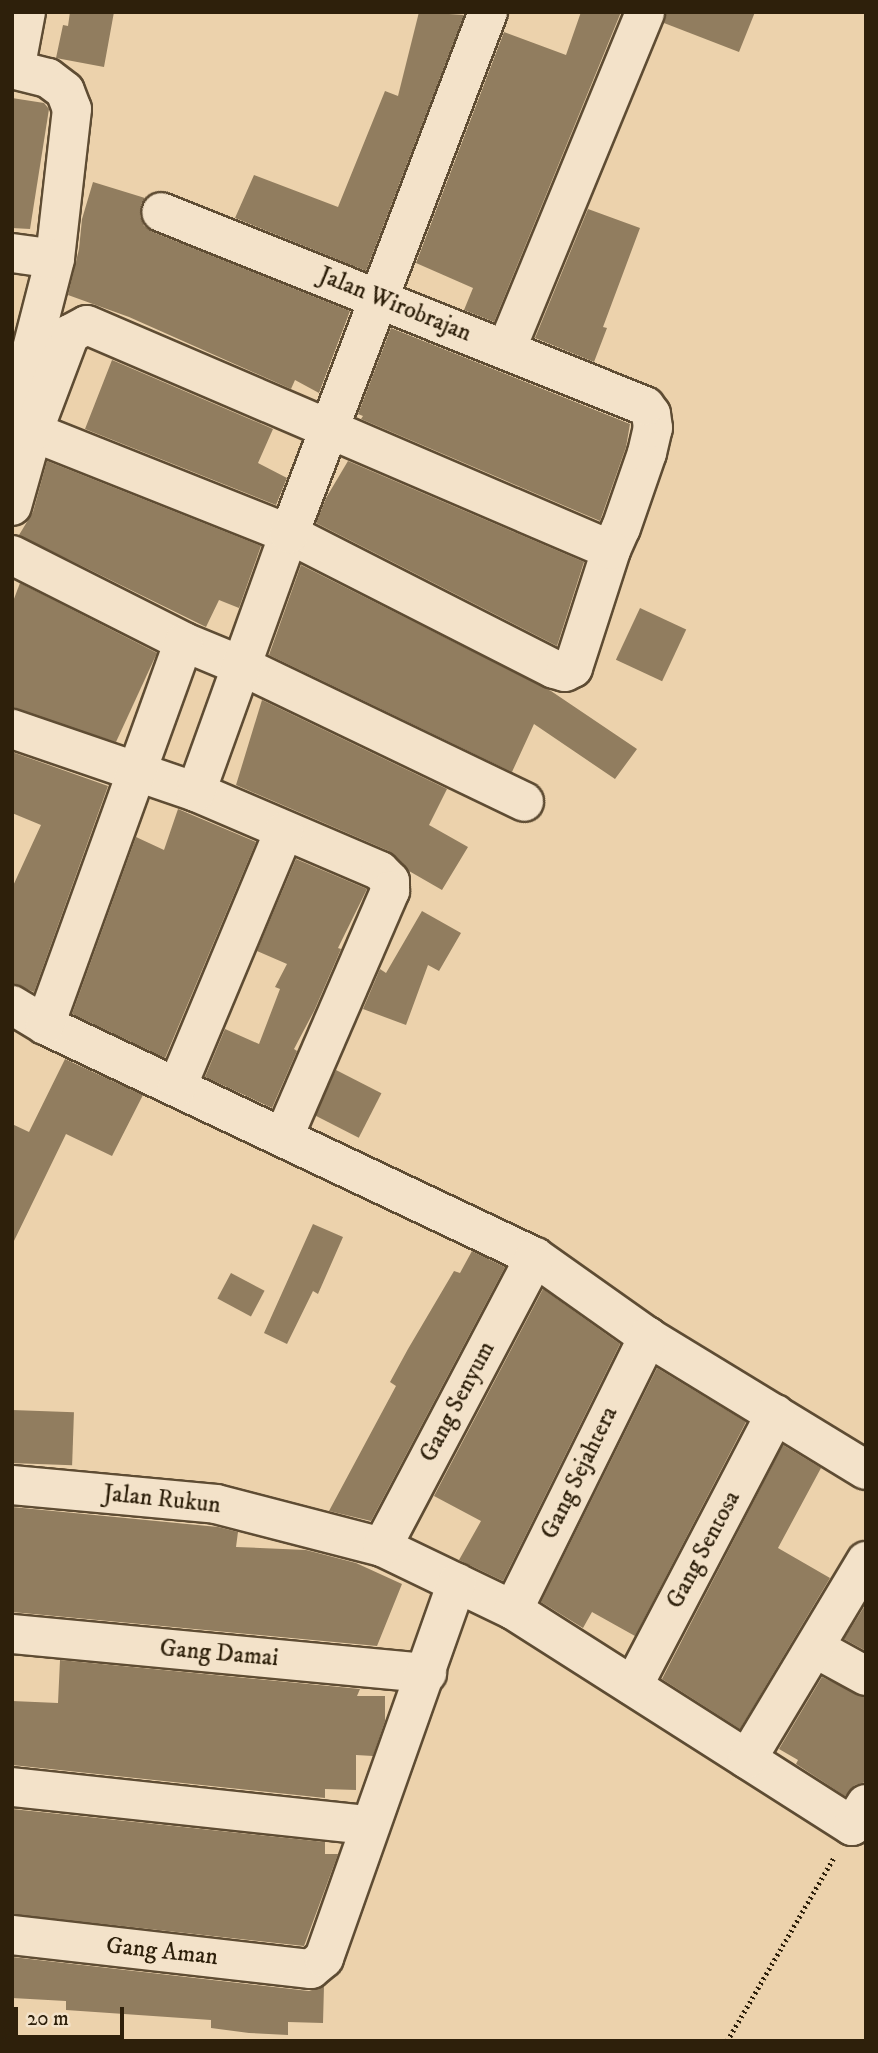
<!DOCTYPE html>
<style>
body{margin:0}
#map{position:relative;width:878px;height:2053px;overflow:hidden;background:#ecd2ac;font-family:"IM FELL DW Pica",serif}
div>[style]{position:absolute}
.building>*{inset:0;background:#917d5f;transform-origin:0 0}
.path>*{height:4.5px;margin-top:-2.25px;transform-origin:0;background:repeating-linear-gradient(90deg,#2e200b 0 2px,transparent 0 5.5px)}
.roads{filter:drop-shadow(2px 0 #5e4c33) drop-shadow(-2px 0 #5e4c33) drop-shadow(0 2px #5e4c33) drop-shadow(0 -2px #5e4c33)}
.minor>*{height:38px;margin:-19px;padding:0 19px;transform-origin:19px;border-radius:19px;background:#f3e2c9}
span{translate:-50% -50%;white-space:nowrap;text-align:center;line-height:1.15;-webkit-text-stroke:5px #f3e2c9;paint-order:stroke}
.street-label{font-size:24px;color:#2e200b}
.frame{position:absolute;inset:0;border:14px solid #2e200b;pointer-events:none}
.scale{position:absolute;left:14px;top:2007px;width:110px;height:32px;box-sizing:border-box;border:4px solid #2e200b;border-top:0;padding-left:9px;font-size:21px;line-height:24px;white-space:nowrap;color:#2e200b;-webkit-text-stroke:5px #f3e2c9;paint-order:stroke}
</style>
<div id="map">
<div class="building">
<i style="clip-path:polygon(70px 12px,114px 12px,104px 67px,56px 58px,63px 25px,68px 26px)"></i>
<i style="clip-path:polygon(419px 12px,464px 15px,366px 271px,235px 218px,254px 175px,338px 207px,385px 91px,398px 96px)"></i>
<i style="clip-path:polygon(581px 12px,621px 12px,494px 322px,464px 310px,473px 288px,416px 263px,504px 32px,566px 55px)"></i>
<i style="clip-path:polygon(666px 12px,755px 12px,739px 52px,664px 23px)"></i>
<i style="clip-path:polygon(12px 98px,44px 103px,49px 109px,30px 229px,12px 228px)"></i>
<i style="clip-path:polygon(93px 182px,145px 198px,141px 205px,140px 216px,144px 226px,153px 232px,350px 311px,319px 393px,295px 380px,291px 389px,129px 317px,68px 295px,79px 249px,82px 219px)"></i>
<i style="clip-path:polygon(588px 209px,640px 228px,603px 327px,607px 328px,594px 362px,535px 338px)"></i>
<i style="clip-path:polygon(391px 328px,630px 424px,626px 447px,600px 521px,361px 419px,363px 416px,358px 414px)"></i>
<i style="clip-path:polygon(112px 360px,273px 429px,258px 463px,287px 478px,276px 505px,85px 429px)"></i>
<i style="clip-path:polygon(47px 461px,261px 546px,239px 608px,219px 600px,206px 627px,19px 535px,33px 512px)"></i>
<i style="clip-path:polygon(348px 461px,584px 562px,557px 646px,316px 523px,326px 498px)"></i>
<i style="clip-path:polygon(301px 565px,551px 691px,637px 749px,615px 779px,534px 724px,512px 772px,269px 655px)"></i>
<i style="clip-path:polygon(20px 583px,157px 653px,116px 742px,12px 708px,12px 604px)"></i>
<i style="left:640px;top:608px;width:51px;height:57px;rotate:25deg"></i>
<i style="clip-path:polygon(262px 700px,447px 789px,429px 825px,468px 847px,442px 890px,409px 871px,389px 851px,236px 785px)"></i>
<i style="clip-path:polygon(12px 752px,108px 786px,34px 992px,12px 983px,12px 888px,41px 825px,12px 813px)"></i>
<i style="clip-path:polygon(178px 809px,256px 842px,165px 1058px,72px 1014px,136px 837px,164px 850px)"></i>
<i style="clip-path:polygon(296px 859px,367px 889px,338px 948px,341px 949px,314px 1011px,294px 1049px,297px 1051px,272px 1108px,205px 1077px,225px 1029px,259px 1044px,280px 989px,275px 987px,287px 964px,257px 951px)"></i>
<i style="clip-path:polygon(422px 911px,461px 933px,439px 971px,428px 965px,406px 1025px,363px 1009px,380px 969px,386px 973px)"></i>
<i style="clip-path:polygon(65px 1059px,143px 1095px,112px 1156px,66px 1134px,12px 1245px,12px 1124px,29px 1132px)"></i>
<i style="left:336px;top:1070px;width:51px;height:50px;rotate:27deg"></i>
<i style="clip-path:polygon(313px 1224px,343px 1237px,318px 1294px,313px 1291px,287px 1344px,264px 1333px)"></i>
<i style="clip-path:polygon(472px 1251px,505px 1267px,371px 1521px,329px 1511px,396px 1386px,390px 1382px,408px 1349px,454px 1271px,460px 1273px)"></i>
<i style="left:231px;top:1273px;width:38px;height:29px;rotate:28deg"></i>
<i style="clip-path:polygon(543px 1289px,620px 1344px,503px 1581px,459px 1560px,481px 1521px,434px 1496px)"></i>
<i style="clip-path:polygon(657px 1368px,746px 1422px,635px 1636px,592px 1612px,583px 1628px,541px 1602px)"></i>
<i style="left:12px;top:1410px;width:62px;height:53px;rotate:2deg"></i>
<i style="clip-path:polygon(783px 1445px,821px 1468px,778px 1548px,830px 1578px,740px 1729px,662px 1679px)"></i>
<i style="clip-path:polygon(12px 1507px,218px 1527px,238px 1532px,236px 1547px,306px 1550px,356px 1563px,402px 1584px,377px 1646px,12px 1612px)"></i>
<i style="clip-path:polygon(866px 1604px,866px 1651px,844px 1639px)"></i>
<i style="clip-path:polygon(60px 1660px,360px 1689px,357px 1696px,385px 1696px,385px 1721px,373px 1756px,356px 1755px,356px 1790px,325px 1789px,325px 1798px,12px 1765px,12px 1701px,58px 1703px)"></i>
<i style="clip-path:polygon(822px 1677px,866px 1698px,866px 1782px,855px 1785px,845px 1796px,796px 1764px,798px 1760px,779px 1749px)"></i>
<i style="clip-path:polygon(12px 1809px,325px 1842px,325px 1854px,338px 1854px,304px 1946px,12px 1914px)"></i>
<i style="clip-path:polygon(12px 1957px,309px 1991px,324px 1986px,323px 2023px,288px 2022px,288px 2035px,249px 2033px,211px 2028px,211px 2020px,66px 2010px,66px 2001px,12px 1998px)"></i>
</div>
<div class="path">
<i style="left:727px;top:2041px;width:213px;rotate:-59.8deg"></i>
</div>
<div class="roads">
<div class="minor">
<i style="left:12px;top:69px;width:37px;rotate:14deg"></i>
<i style="left:48px;top:78px;width:21px;rotate:37deg"></i>
<i style="left:65px;top:91px;width:19px;rotate:69deg"></i>
<i style="left:72px;top:109px;width:151px;rotate:96.5deg"></i>
<i style="left:55px;top:259px;width:172px;rotate:104.4deg"></i>
<i style="left:15px;top:70px;width:59px;rotate:-79.3deg"></i>
<i style="left:12px;top:253px;width:43px;rotate:7.9deg"></i>
<i style="left:506px;top:350px;width:365px;rotate:-67.6deg"></i>
<i style="left:33px;top:432px;width:276px;rotate:21.7deg"></i>
<i style="left:289px;top:534px;width:297px;rotate:27deg"></i>
<i style="left:554px;top:669px;width:11px;rotate:15deg"></i>
<i style="left:565px;top:672px;width:9px;rotate:-27deg"></i>
<i style="left:573px;top:668px;width:124px;rotate:-72.1deg"></i>
<i style="left:611px;top:550px;width:24px;rotate:-66deg"></i>
<i style="left:621px;top:528px;width:79px;rotate:-70.9deg"></i>
<i style="left:647px;top:453px;width:26px;rotate:-77deg"></i>
<i style="left:653px;top:428px;width:14px;rotate:-98deg"></i>
<i style="left:651px;top:414px;width:10px;rotate:-127deg"></i>
<i style="left:645px;top:406px;width:521px;rotate:-158.16deg"></i>
<i style="left:12px;top:506px;width:77px;rotate:-74.2deg"></i>
<i style="left:33px;top:432px;width:105px;rotate:-69.3deg"></i>
<i style="left:70px;top:334px;width:19px;rotate:-28deg"></i>
<i style="left:87px;top:325px;width:570px;rotate:23.24deg"></i>
<i style="left:12px;top:555px;width:193px;rotate:26.8deg"></i>
<i style="left:184px;top:642px;width:63px;rotate:22.5deg"></i>
<i style="left:242px;top:666px;width:313px;rotate:25.7deg"></i>
<i style="left:12px;top:729px;width:194px;rotate:18.9deg"></i>
<i style="left:196px;top:792px;width:200px;rotate:23.2deg"></i>
<i style="left:380px;top:871px;width:14px;rotate:45deg"></i>
<i style="left:390px;top:881px;width:10px;rotate:90deg"></i>
<i style="left:390px;top:891px;width:267px;rotate:113.4deg"></i>
<i style="left:196px;top:792px;width:274px;rotate:-70.2deg"></i>
<i style="left:289px;top:534px;width:559px;rotate:-69.13deg"></i>
<i style="left:12px;top:1005px;width:39px;rotate:31deg"></i>
<i style="left:45px;top:1025px;width:542px;rotate:25.34deg"></i>
<i style="left:535px;top:1257px;width:138px;rotate:35.3deg"></i>
<i style="left:648px;top:1337px;width:255px;rotate:31.4deg"></i>
<i style="left:45px;top:1025px;width:407px;rotate:-70.1deg"></i>
<i style="left:177px;top:1087px;width:277px;rotate:-67.3deg"></i>
<i style="left:12px;top:1485px;width:205px;rotate:5.3deg"></i>
<i style="left:216px;top:1504px;width:171px;rotate:14.5deg"></i>
<i style="left:382px;top:1547px;width:145px;rotate:25.7deg"></i>
<i style="left:513px;top:1610px;width:402px;rotate:32.5deg"></i>
<i style="left:852px;top:1826px;width:26px;rotate:-58deg"></i>
<i style="left:382px;top:1547px;width:328px;rotate:-62.2deg"></i>
<i style="left:513px;top:1610px;width:305px;rotate:-63.7deg"></i>
<i style="left:12px;top:1634px;width:417px;rotate:5.4deg"></i>
<i style="left:815px;top:1648px;width:58px;rotate:28.8deg"></i>
<i style="left:633px;top:1686px;width:307px;rotate:-62.4deg"></i>
<i style="left:747px;top:1759px;width:231px;rotate:-59deg"></i>
<i style="left:12px;top:1787px;width:360px;rotate:6.1deg"></i>
<i style="left:12px;top:1935px;width:301px;rotate:6.5deg"></i>
<i style="left:311px;top:1969px;width:17px;rotate:-40deg"></i>
<i style="left:324px;top:1958px;width:398px;rotate:-70.5deg"></i>
</div>
</div>
<div class="street-label">
<span style="left:395px;top:305px;rotate:22deg">Jalan Wirobrajan</span>
<span style="left:458px;top:1402px;rotate:-62deg">Gang Senyum</span>
<span style="left:580px;top:1473px;rotate:-64deg">Gang Sejahtera</span>
<span style="left:162px;top:1500px;rotate:6deg">Jalan Rukun</span>
<span style="left:704px;top:1550px;rotate:-62deg">Gang Sentosa</span>
<span style="left:219px;top:1654px;rotate:5deg">Gang Damai</span>
<span style="left:162px;top:1952px;rotate:6deg">Gang Aman</span>
</div>
<div class="frame"></div>
<div class="scale">20 m</div>
</div>
